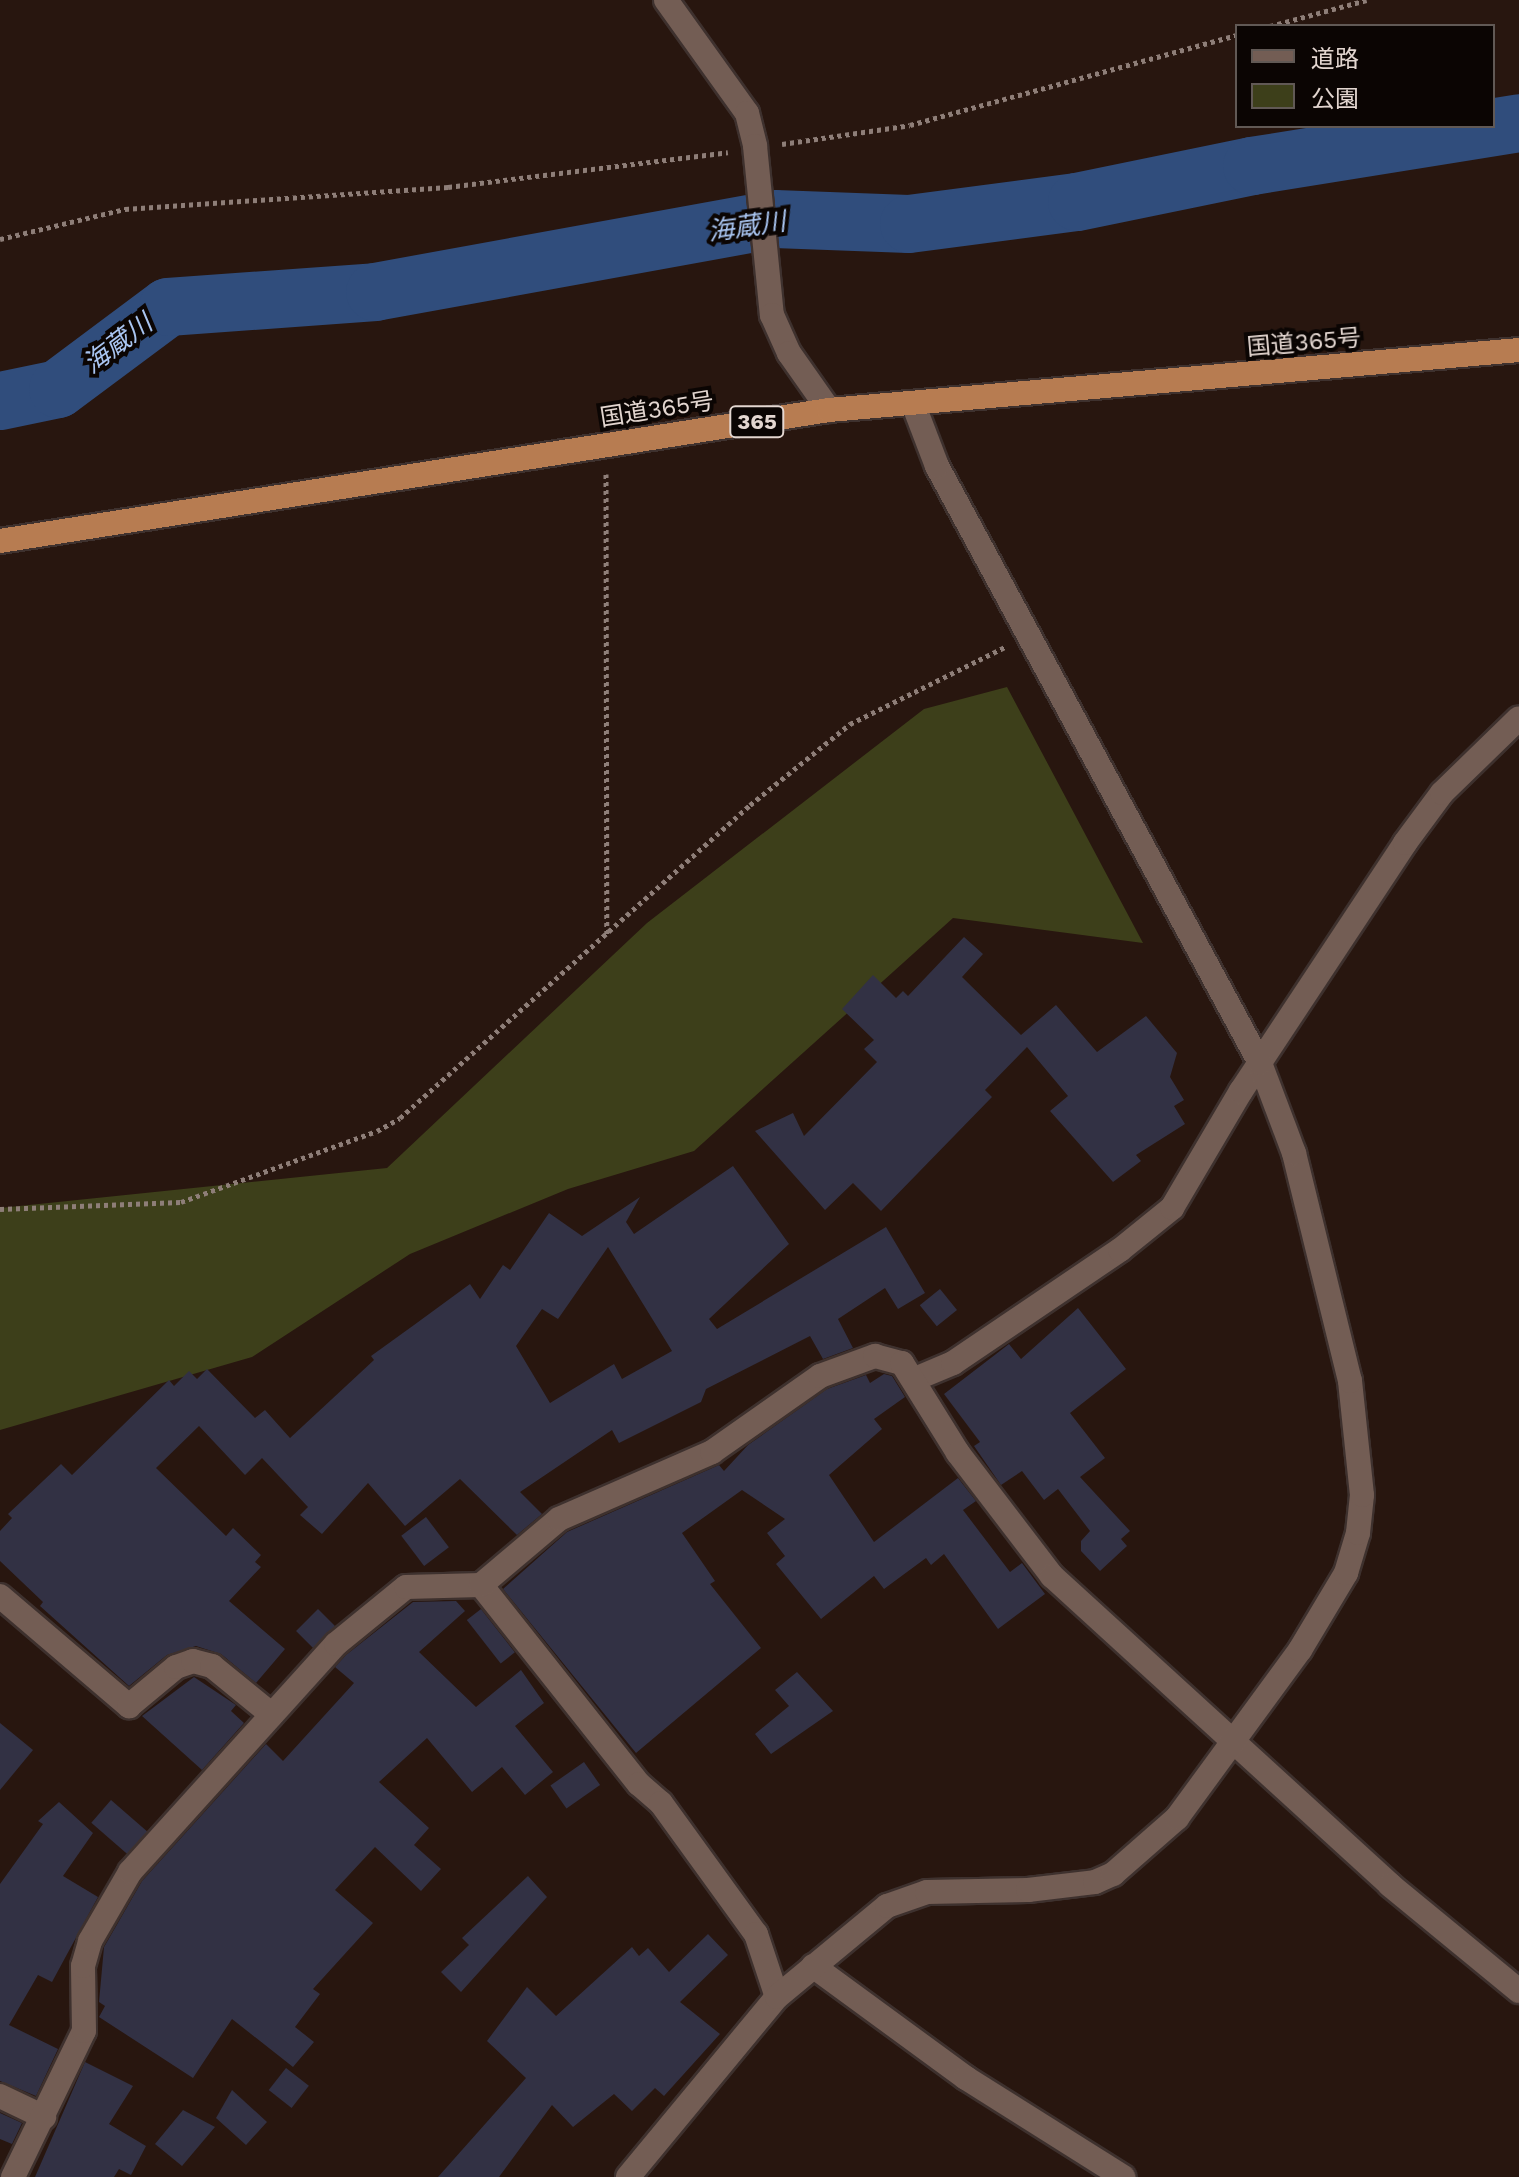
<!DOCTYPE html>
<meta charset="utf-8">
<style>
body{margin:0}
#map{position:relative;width:1519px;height:2177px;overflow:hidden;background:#28160f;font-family:"Work Sans","Noto Sans JP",sans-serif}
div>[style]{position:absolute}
.green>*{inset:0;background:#3d3f1a}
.river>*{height:58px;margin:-29px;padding:0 29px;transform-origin:29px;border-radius:29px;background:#304d7c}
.building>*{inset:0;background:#323144;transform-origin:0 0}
.path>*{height:5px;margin-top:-2.5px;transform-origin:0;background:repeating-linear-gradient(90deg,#8e7e78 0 4px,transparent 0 8px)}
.roads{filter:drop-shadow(2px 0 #3e312e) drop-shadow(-2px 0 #3e312e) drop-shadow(0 2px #3e312e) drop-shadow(0 -2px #3e312e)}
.minor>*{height:24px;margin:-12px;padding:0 12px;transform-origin:12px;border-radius:12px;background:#735d54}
.highway>*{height:24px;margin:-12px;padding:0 12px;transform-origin:12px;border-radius:12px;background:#b77c51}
span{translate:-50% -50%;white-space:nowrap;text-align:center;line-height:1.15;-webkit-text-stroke:8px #0b0503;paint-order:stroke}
.shield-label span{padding:2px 6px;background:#0b0503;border:2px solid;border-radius:6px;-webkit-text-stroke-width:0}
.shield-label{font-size:22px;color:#e3d6d0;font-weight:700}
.street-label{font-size:24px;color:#e3d6d0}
.water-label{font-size:26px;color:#a9c5f1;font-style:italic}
.legend{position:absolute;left:1235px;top:24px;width:260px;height:104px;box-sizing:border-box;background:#0b0503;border:2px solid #615955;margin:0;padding:10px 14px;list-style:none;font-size:24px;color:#e3d6d0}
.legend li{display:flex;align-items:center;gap:16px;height:40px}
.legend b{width:40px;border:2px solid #615955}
</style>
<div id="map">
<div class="green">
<i style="clip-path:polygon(1007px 687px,1143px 943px,953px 918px,694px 1151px,568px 1189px,410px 1254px,252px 1357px,0 1430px,0 1208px,387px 1168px,647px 923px,924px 709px)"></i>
</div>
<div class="river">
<i style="left:0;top:401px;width:59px;rotate:-11.7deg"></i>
<i style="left:58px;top:389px;width:137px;rotate:-36.7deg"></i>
<i style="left:168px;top:307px;width:208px;rotate:-4.1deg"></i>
<i style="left:375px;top:292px;width:407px;rotate:-10.3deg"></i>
<i style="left:775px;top:219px;width:134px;rotate:2.1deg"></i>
<i style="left:909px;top:224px;width:169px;rotate:-7.5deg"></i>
<i style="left:1077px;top:202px;width:179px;rotate:-11.6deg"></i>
<i style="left:1252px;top:166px;width:270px;rotate:-9.1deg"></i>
</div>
<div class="building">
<i style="clip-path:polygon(964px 937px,983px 954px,962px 977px,1021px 1035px,1056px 1005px,1097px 1052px,1146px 1016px,1177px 1053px,1170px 1077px,1184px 1100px,1174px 1106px,1185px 1124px,1136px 1155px,1141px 1161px,1113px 1182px,1050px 1111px,1068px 1096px,1027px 1047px,985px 1090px,992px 1097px,881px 1211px,853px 1183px,825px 1210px,755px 1131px,793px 1113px,804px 1136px,877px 1062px,864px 1049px,874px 1040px,842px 1009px,873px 975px,896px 998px,903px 991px,908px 996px)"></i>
<i style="clip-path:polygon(evenodd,733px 1166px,789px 1244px,709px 1319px,717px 1329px,886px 1227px,925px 1293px,898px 1309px,885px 1288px,838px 1319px,853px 1348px,823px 1359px,810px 1336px,706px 1389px,701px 1402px,619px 1443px,612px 1430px,520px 1492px,542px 1514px,517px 1535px,460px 1479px,405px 1526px,368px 1483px,322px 1534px,300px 1515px,308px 1507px,262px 1458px,245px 1475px,199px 1426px,156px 1468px,226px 1536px,233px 1528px,261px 1555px,255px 1562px,261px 1567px,229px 1601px,285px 1649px,256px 1683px,221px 1654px,196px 1646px,167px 1655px,129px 1686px,40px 1606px,43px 1602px,0 1561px,0 1531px,12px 1518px,8px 1514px,61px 1464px,72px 1475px,169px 1380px,174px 1386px,189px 1371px,197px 1379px,207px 1369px,255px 1418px,265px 1410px,290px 1438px,374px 1360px,371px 1356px,414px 1325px,470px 1284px,480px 1299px,503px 1265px,510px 1270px,549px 1213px,582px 1236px,640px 1197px,626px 1222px,634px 1234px,733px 1166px,608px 1247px,672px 1351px,622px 1379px,614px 1364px,550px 1403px,516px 1346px,542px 1309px,558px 1319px,608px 1247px)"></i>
<i style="left:940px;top:1289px;width:27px;height:26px;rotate:51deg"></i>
<i style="clip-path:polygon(1078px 1308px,1126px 1369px,1070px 1413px,1105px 1458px,1080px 1477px,1130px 1531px,1121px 1539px,1127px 1546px,1100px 1571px,1081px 1551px,1081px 1541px,1090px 1531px,1058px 1489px,1044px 1500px,1022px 1471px,1001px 1485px,974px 1446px,980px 1442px,944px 1394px,1009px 1344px,1021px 1359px)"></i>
<i style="clip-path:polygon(884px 1374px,892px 1376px,905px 1397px,874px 1419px,882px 1429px,829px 1475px,874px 1542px,958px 1478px,976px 1501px,963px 1510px,1010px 1572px,1022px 1563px,1045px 1594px,998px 1629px,944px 1554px,931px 1565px,926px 1558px,884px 1589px,874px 1576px,821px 1619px,776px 1564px,785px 1556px,767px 1533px,785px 1519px,742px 1490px,682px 1533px,715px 1581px,710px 1584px,761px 1648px,636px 1753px,503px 1589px,567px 1532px,719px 1465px,724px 1471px,748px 1445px,827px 1389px,866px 1375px,870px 1383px)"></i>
<i style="left:426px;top:1517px;width:38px;height:31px;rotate:53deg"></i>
<i style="clip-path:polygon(456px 1601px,465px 1611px,419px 1652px,476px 1707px,521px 1670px,544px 1703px,515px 1726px,553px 1772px,525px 1795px,502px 1767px,472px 1792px,427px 1738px,379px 1782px,429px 1828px,414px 1845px,441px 1869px,421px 1891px,375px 1847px,335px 1890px,373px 1923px,313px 1989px,320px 1994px,295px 2027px,314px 2042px,293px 2067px,232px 2019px,193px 2078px,99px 2017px,105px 2006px,99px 2002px,104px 1947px,142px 1881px,266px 1744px,283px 1761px,354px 1683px,335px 1667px,346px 1655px,413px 1602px)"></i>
<i style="left:318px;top:1609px;width:24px;height:31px;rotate:45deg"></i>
<i style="left:481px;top:1609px;width:55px;height:18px;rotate:52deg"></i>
<i style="clip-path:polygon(797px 1672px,833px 1711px,771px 1754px,755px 1734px,789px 1706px,775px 1690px)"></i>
<i style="clip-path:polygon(194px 1677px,236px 1705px,231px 1711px,244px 1723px,202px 1770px,142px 1716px)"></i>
<i style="clip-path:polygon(0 1723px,33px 1750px,0 1790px)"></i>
<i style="left:584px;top:1762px;width:28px;height:41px;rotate:55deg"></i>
<i style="left:111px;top:1800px;width:48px;height:30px;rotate:41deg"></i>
<i style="clip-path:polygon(59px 1802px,93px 1833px,63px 1876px,98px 1897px,52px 1982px,38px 1975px,9px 2025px,58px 2049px,36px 2096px,0 2081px,0 1884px,43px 1824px,38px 1821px)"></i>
<i style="clip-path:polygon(528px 1876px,547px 1897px,461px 1992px,441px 1972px,469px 1945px,462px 1938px)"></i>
<i style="clip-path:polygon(708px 1934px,728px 1955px,680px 2002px,720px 2034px,664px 2096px,655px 2088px,632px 2111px,614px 2094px,573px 2127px,552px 2105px,499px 2177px,438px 2177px,526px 2078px,487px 2041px,527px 1987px,556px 2016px,632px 1947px,639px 1956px,648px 1948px,669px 1972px)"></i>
<i style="clip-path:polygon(85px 2062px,133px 2086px,109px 2124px,146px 2146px,131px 2175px,119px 2169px,114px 2177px,35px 2177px)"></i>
<i style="left:286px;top:2068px;width:29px;height:28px;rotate:38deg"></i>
<i style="clip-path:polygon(232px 2090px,267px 2122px,246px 2145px,216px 2118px)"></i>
<i style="clip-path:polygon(183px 2110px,215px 2127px,182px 2166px,155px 2144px)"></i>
<i style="clip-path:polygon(0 2113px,22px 2123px,12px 2144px,0 2139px)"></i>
</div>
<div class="path">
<i style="left:1270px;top:26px;width:100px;rotate:-15deg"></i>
<i style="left:782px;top:144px;width:129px;rotate:-8.4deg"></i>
<i style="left:910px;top:125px;width:339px;rotate:-15.4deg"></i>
<i style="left:0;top:239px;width:129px;rotate:-13.5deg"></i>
<i style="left:125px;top:209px;width:324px;rotate:-3.9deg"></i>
<i style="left:448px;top:187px;width:282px;rotate:-7.1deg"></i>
<i style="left:606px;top:474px;width:462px;rotate:89.9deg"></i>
<i style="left:0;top:1209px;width:181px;rotate:-2.2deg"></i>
<i style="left:181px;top:1202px;width:208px;rotate:-19.9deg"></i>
<i style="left:377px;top:1131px;width:26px;rotate:-29deg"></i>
<i style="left:400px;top:1118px;width:470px;rotate:-41.8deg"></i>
<i style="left:750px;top:805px;width:129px;rotate:-39deg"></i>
<i style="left:850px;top:724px;width:173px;rotate:-26.4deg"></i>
</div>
<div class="roads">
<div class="minor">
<i style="left:666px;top:0;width:139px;rotate:54.4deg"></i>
<i style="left:747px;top:113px;width:34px;rotate:76deg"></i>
<i style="left:755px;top:146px;width:170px;rotate:84.3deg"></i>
<i style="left:772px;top:315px;width:42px;rotate:65.9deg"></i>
<i style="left:789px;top:353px;width:70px;rotate:54.9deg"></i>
<i style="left:915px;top:1379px;width:41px;rotate:-22.8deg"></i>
<i style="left:953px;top:1363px;width:202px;rotate:-34.1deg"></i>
<i style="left:1120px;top:1250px;width:67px;rotate:-38.9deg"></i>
<i style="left:1172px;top:1208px;width:136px;rotate:-59.5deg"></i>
<i style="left:1241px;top:1091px;width:297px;rotate:-56.5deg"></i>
<i style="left:1405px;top:843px;width:62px;rotate:-53.5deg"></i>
<i style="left:1442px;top:793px;width:107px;rotate:-44.2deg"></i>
<i style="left:481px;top:1585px;width:254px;rotate:51.6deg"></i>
<i style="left:639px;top:1784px;width:29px;rotate:41deg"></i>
<i style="left:661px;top:1803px;width:162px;rotate:54.1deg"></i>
<i style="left:756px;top:1934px;width:66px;rotate:71.6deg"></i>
<i style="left:0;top:1596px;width:170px;rotate:40.5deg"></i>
<i style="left:129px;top:1706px;width:61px;rotate:-39.7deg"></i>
<i style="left:176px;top:1667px;width:18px;rotate:-19deg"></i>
<i style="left:193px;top:1661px;width:20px;rotate:15deg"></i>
<i style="left:212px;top:1666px;width:77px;rotate:39.2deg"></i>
<i style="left:813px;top:1966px;width:190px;rotate:36.2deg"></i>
<i style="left:966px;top:2078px;width:186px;rotate:32.2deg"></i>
<i style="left:0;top:2096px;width:49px;rotate:25.5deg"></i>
<i style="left:13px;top:2177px;width:162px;rotate:-64.1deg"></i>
<i style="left:84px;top:2031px;width:65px;rotate:-90.9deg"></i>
<i style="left:83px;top:1966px;width:26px;rotate:-74deg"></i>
<i style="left:90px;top:1941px;width:80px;rotate:-59.9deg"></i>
<i style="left:130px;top:1872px;width:307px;rotate:-47.9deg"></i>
<i style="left:336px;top:1644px;width:90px;rotate:-39.2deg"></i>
<i style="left:406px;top:1587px;width:75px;rotate:-1.5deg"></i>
<i style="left:481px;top:1585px;width:102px;rotate:-40.2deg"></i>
<i style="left:559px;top:1519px;width:167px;rotate:-23.6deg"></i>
<i style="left:712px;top:1452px;width:132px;rotate:-35.1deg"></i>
<i style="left:820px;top:1376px;width:59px;rotate:-20deg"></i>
<i style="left:875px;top:1356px;width:28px;rotate:15deg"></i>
<i style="left:902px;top:1363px;width:106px;rotate:58.1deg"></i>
<i style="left:958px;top:1453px;width:155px;rotate:52.6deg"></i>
<i style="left:1052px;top:1576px;width:458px;rotate:42.4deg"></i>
<i style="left:1390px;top:1885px;width:167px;rotate:39.4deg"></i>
<i style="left:628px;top:2177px;width:234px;rotate:-50.4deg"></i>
<i style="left:777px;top:1997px;width:143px;rotate:-39.6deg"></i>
<i style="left:887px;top:1906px;width:42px;rotate:-19.3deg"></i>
<i style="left:927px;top:1892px;width:101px;rotate:-1.1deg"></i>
<i style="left:1028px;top:1890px;width:67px;rotate:-6.8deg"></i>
<i style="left:1095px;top:1882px;width:20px;rotate:-24deg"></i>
<i style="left:1113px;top:1874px;width:85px;rotate:-41.2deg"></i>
<i style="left:1177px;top:1818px;width:208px;rotate:-53.8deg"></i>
<i style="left:1300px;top:1650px;width:90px;rotate:-59.1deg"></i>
<i style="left:1346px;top:1573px;width:42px;rotate:-73.3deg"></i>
<i style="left:1358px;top:1533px;width:38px;rotate:-84deg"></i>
<i style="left:1362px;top:1495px;width:115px;rotate:-96deg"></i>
<i style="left:1350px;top:1381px;width:235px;rotate:-103.8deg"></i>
<i style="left:1294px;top:1153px;width:96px;rotate:-110.7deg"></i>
<i style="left:1260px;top:1063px;width:679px;rotate:-118.42deg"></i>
<i style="left:937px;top:466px;width:67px;rotate:-110.9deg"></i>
</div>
<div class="highway">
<i style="left:0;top:541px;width:839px;rotate:-8.98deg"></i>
<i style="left:829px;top:410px;width:693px;rotate:-4.97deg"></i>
</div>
</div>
<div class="shield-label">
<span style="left:757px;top:422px">365</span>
</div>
<div class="street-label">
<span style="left:1304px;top:343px;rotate:-5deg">国道365号</span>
<span style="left:657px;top:410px;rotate:-9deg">国道365号</span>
</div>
<div class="water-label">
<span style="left:747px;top:227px;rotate:-8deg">海蔵川</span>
<span style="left:118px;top:344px;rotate:-37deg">海蔵川</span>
</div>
<ul class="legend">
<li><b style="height:10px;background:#735d54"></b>道路</li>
<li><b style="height:22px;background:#3d3f1a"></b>公園</li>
</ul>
</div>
